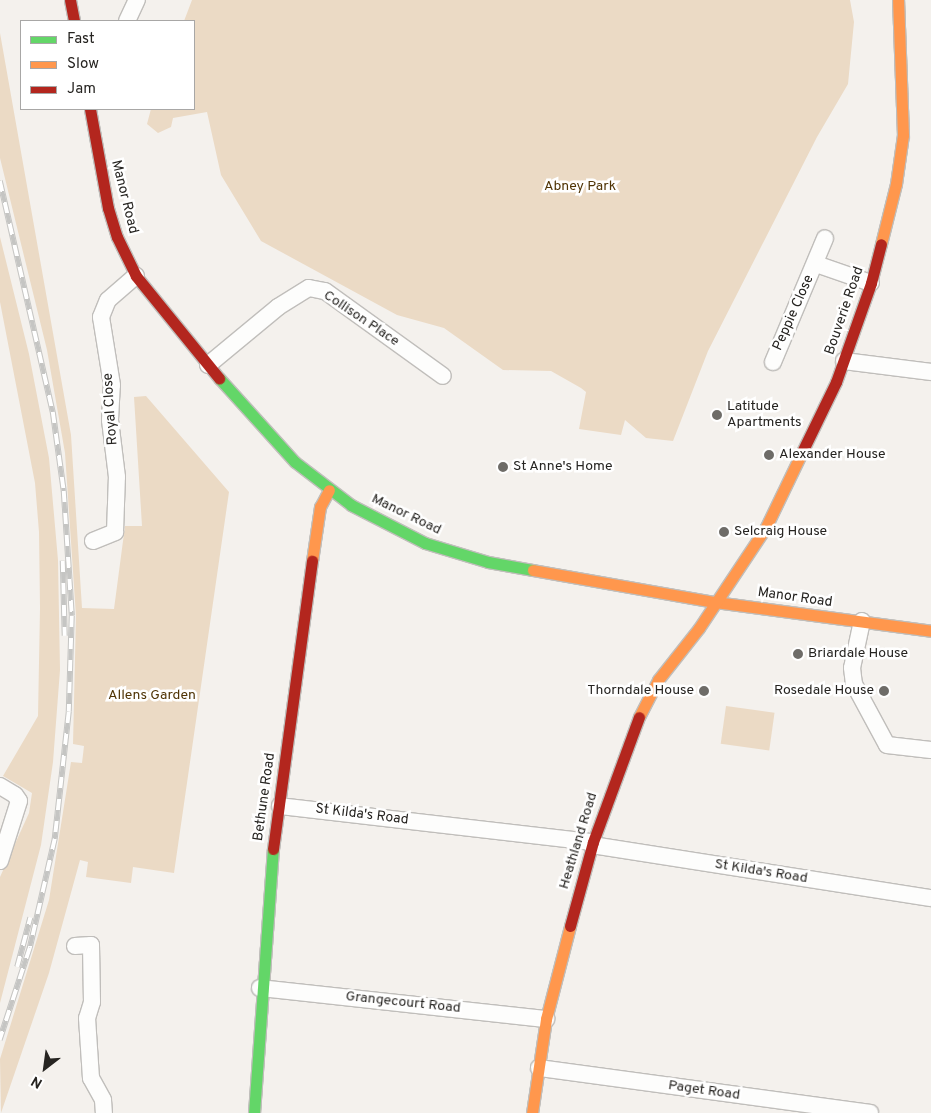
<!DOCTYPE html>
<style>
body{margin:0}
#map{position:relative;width:931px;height:1113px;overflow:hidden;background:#f4f1ed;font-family:Overpass,sans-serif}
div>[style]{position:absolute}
.green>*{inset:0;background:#ebdac5;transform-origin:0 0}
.roads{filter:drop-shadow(1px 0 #c0bebb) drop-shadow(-1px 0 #c0bebb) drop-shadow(0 1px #c0bebb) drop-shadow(0 -1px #c0bebb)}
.street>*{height:16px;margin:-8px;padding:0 8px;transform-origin:8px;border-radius:8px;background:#fdfdfc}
.fast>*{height:11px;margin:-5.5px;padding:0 5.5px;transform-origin:5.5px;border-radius:5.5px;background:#63d668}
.slow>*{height:11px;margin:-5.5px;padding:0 5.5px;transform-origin:5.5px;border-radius:5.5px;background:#ff974d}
.jam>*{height:11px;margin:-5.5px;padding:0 5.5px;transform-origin:5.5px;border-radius:5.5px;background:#b3261e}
.rail>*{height:5.5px;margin-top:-2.75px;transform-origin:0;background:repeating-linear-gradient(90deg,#fff 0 11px,#c5c5c3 0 22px);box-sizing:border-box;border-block:1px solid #c5c5c3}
.dots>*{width:14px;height:14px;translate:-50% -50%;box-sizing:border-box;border:2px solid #fff;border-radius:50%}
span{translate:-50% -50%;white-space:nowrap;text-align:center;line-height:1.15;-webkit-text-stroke:5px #fff;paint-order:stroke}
.park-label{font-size:14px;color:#503405}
.street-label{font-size:14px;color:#262421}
.poi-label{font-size:14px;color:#262421}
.left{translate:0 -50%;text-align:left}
.right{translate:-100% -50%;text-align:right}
.legend{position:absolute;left:20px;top:20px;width:175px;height:90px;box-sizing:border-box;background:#fff;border:1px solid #a8a7a6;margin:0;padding:6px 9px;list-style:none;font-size:15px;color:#262421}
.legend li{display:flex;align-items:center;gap:10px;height:25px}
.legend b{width:25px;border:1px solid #a8a7a6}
.north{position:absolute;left:20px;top:1043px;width:50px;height:50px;-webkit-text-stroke:4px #fff;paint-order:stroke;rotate:210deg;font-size:14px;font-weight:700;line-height:20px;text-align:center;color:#262421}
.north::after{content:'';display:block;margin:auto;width:18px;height:22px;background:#262421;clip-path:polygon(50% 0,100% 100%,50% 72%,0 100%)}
</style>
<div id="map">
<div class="green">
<i style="clip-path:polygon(192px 0,850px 0,854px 22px,848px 84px,817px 137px,708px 351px,673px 441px,646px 438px,625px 420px,621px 435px,579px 429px,586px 392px,581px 388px,551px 371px,503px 370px,444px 328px,397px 315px,261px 241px,221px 175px,207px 112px,173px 118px,171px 127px,158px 133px,147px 124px,151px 109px,194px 109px,194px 21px,184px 21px)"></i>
<i style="clip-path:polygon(0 33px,71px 435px,82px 608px,114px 609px,125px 526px,142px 526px,134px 397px,146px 396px,229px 492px,174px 873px,133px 867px,131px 883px,86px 877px,88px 862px,80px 860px,49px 973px,1px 1113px,0 1059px,49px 900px,71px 762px,82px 763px,84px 746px,73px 744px,76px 616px,65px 453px,47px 350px,0 158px)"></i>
<i style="clip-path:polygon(0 237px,29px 354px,49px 458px,58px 560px,60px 670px,53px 762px,41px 845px,0 1003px,0 877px,29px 813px,32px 793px,3px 776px,38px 716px,40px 608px,39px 532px,35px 483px,0 302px)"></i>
<i style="left:726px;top:706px;width:49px;height:38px;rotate:8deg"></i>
</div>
<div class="roads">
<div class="street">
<i style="left:127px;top:21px;width:23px;rotate:-65deg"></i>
<i style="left:816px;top:264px;width:58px;rotate:19.1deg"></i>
<i style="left:844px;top:361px;width:88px;rotate:7.2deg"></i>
<i style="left:773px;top:362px;width:134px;rotate:-67.2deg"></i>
<i style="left:208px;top:365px;width:91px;rotate:-39.6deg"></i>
<i style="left:278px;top:307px;width:36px;rotate:-32deg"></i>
<i style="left:309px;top:288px;width:16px;rotate:11deg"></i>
<i style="left:325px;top:291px;width:145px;rotate:35.8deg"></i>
<i style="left:93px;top:541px;width:24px;rotate:-22deg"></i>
<i style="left:115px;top:532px;width:28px;rotate:-88deg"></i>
<i style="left:116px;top:504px;width:27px;rotate:-88deg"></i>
<i style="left:117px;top:477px;width:57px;rotate:-97deg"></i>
<i style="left:110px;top:420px;width:35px;rotate:-87deg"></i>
<i style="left:112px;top:385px;width:69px;rotate:-99.2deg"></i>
<i style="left:101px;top:317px;width:18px;rotate:-68deg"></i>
<i style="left:108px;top:300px;width:37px;rotate:-41deg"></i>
<i style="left:862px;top:621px;width:48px;rotate:102deg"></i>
<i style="left:852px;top:668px;width:16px;rotate:83deg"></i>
<i style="left:854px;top:684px;width:69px;rotate:61.6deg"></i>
<i style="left:887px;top:745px;width:44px;rotate:6.5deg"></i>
<i style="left:0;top:786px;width:17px;rotate:31deg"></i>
<i style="left:15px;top:795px;width:7px;rotate:56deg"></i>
<i style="left:19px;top:801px;width:63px;rotate:107.6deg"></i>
<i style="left:280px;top:806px;width:315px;rotate:6.6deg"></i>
<i style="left:592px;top:845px;width:343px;rotate:8.9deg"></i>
<i style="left:75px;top:946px;width:16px;rotate:-4deg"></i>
<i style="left:91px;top:945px;width:57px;rotate:89deg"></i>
<i style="left:92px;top:1002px;width:17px;rotate:107deg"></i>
<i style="left:87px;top:1018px;width:60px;rotate:86.2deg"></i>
<i style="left:91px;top:1078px;width:25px;rotate:61deg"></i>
<i style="left:103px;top:1100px;width:13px;rotate:86deg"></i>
<i style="left:260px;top:988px;width:288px;rotate:6.2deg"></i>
<i style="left:539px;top:1068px;width:334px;rotate:7.7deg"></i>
</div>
<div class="fast">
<i style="left:219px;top:378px;width:113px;rotate:47.9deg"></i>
<i style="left:295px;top:462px;width:71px;rotate:37.5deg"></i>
<i style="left:351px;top:505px;width:83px;rotate:27.2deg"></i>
<i style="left:425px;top:543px;width:66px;rotate:16.8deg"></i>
<i style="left:488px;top:562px;width:46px;rotate:10.1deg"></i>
<i style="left:254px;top:1113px;width:265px;rotate:-85.9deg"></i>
</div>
<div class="slow">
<i style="left:881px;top:244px;width:62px;rotate:-76deg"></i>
<i style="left:896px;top:184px;width:49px;rotate:-81.9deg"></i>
<i style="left:903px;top:135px;width:135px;rotate:-92.1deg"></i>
<i style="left:312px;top:561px;width:55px;rotate:-81.6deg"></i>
<i style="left:320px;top:507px;width:19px;rotate:-62deg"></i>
<i style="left:533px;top:570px;width:185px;rotate:10deg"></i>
<i style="left:715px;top:602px;width:218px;rotate:7.6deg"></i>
<i style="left:639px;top:717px;width:42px;rotate:-62.8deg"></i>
<i style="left:658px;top:680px;width:66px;rotate:-51.7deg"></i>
<i style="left:699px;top:628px;width:121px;rotate:-56.4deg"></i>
<i style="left:766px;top:527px;width:85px;rotate:-64.3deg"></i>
<i style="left:532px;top:1113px;width:95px;rotate:-81.5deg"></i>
<i style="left:546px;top:1019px;width:96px;rotate:-75.5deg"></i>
</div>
<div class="jam">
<i style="left:70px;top:0;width:21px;rotate:79deg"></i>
<i style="left:90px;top:109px;width:101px;rotate:79.7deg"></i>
<i style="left:108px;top:208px;width:30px;rotate:73deg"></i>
<i style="left:117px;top:237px;width:43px;rotate:64deg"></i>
<i style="left:136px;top:276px;width:132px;rotate:50.9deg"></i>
<i style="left:803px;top:450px;width:76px;rotate:-64.1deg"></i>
<i style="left:836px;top:382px;width:105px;rotate:-70.5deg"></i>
<i style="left:871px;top:283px;width:40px;rotate:-75.6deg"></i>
<i style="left:273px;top:849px;width:291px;rotate:-82.3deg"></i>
<i style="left:570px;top:926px;width:87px;rotate:-74.7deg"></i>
<i style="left:593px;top:842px;width:133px;rotate:-69.8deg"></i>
</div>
</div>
<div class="rail">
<i style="left:0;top:181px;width:237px;rotate:77.1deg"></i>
<i style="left:53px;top:412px;width:80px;rotate:82.1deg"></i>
<i style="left:64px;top:491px;width:125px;rotate:86.3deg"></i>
<i style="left:72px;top:616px;width:96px;rotate:91.8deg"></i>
<i style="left:69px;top:712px;width:128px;rotate:96.3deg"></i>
<i style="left:55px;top:839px;width:112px;rotate:102.9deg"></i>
<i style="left:30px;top:948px;width:97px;rotate:108.1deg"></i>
<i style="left:63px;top:561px;width:75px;rotate:88.5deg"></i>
<i style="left:17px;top:967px;width:51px;rotate:-75.1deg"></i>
</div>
<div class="dots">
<i style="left:717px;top:415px;background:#6e6c68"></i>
<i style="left:769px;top:455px;background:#6e6c68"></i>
<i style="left:503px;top:467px;background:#6e6c68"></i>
<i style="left:724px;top:532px;background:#6e6c68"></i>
<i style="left:798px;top:654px;background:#6e6c68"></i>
<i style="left:704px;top:691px;background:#6e6c68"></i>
<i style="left:884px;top:691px;background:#6e6c68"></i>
</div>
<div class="park-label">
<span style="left:580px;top:187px">Abney Park</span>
<span style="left:152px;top:696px">Allens Garden</span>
</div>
<div class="street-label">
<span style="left:124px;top:197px;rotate:76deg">Manor Road</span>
<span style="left:845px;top:311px;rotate:-71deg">Bouverie Road</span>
<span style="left:794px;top:313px;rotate:-66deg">Peppie Close</span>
<span style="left:361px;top:319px;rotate:34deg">Collison Place</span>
<span style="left:111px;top:409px;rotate:-94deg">Royal Close</span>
<span style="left:406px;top:515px;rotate:26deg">Manor Road</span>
<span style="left:795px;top:598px;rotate:8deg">Manor Road</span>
<span style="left:265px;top:797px;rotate:-82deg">Bethune Road</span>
<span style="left:362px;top:815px;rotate:7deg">St Kilda's Road</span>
<span style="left:579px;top:841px;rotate:-73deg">Heathland Road</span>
<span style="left:761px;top:872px;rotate:9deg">St Kilda's Road</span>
<span style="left:403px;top:1003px;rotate:6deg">Grangecourt Road</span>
<span style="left:704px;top:1091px;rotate:8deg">Paget Road</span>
</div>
<div class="poi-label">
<span class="left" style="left:727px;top:415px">Latitude<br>Apartments</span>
<span class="left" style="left:779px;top:455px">Alexander House</span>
<span class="left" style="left:513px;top:467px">St Anne's Home</span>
<span class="left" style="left:734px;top:532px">Selcraig House</span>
<span class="left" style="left:808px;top:654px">Briardale House</span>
<span class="right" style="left:694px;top:691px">Thorndale House</span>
<span class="right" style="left:874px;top:691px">Rosedale House</span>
</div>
<ul class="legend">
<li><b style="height:6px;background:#63d668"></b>Fast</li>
<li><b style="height:6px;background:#ff974d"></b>Slow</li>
<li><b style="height:6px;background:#b3261e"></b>Jam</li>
</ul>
<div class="north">N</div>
</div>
